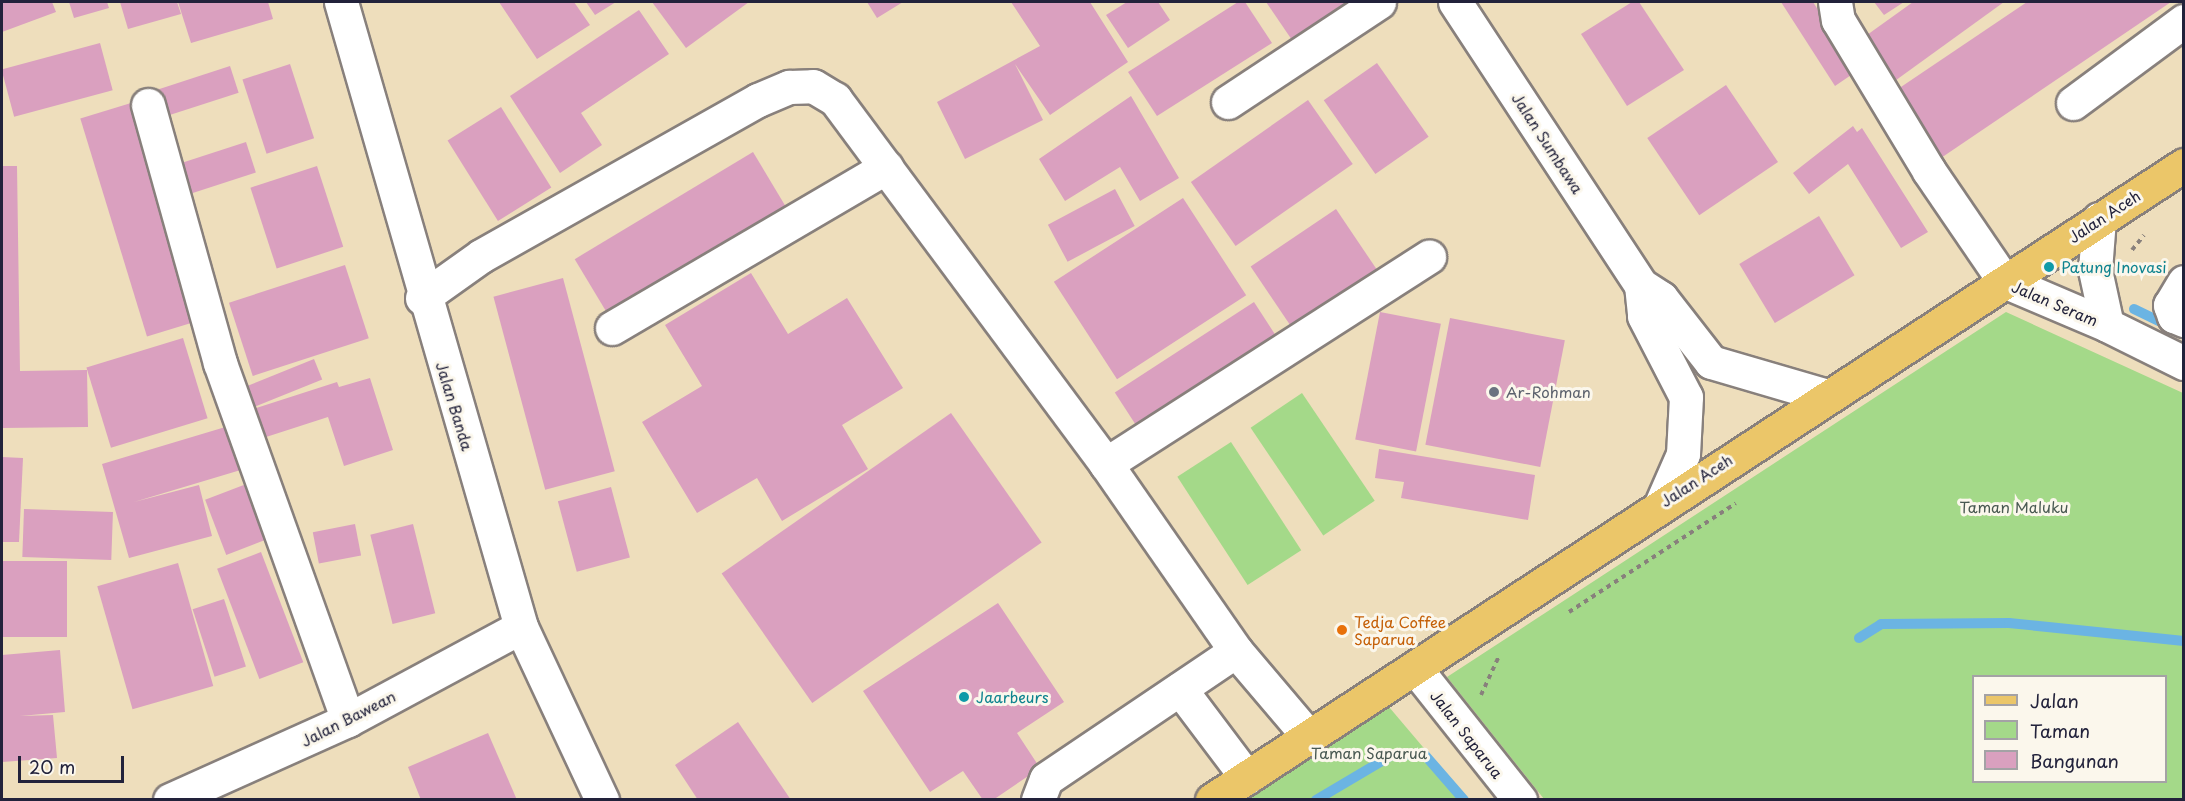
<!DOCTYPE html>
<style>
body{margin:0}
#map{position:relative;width:2185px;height:801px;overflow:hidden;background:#eedebc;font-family:"Playpen Sans",sans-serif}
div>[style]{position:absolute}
.green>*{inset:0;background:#a4d989;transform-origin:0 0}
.stream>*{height:10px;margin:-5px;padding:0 5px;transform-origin:5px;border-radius:5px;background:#6bb4e3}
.building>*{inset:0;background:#daa0bf;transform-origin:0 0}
.path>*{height:4px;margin-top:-2px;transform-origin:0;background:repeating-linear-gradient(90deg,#88807c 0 4.5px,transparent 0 9px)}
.roads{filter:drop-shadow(2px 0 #88807c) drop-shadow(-2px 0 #88807c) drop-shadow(0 2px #88807c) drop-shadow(0 -2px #88807c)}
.minor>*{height:33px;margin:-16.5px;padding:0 16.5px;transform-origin:16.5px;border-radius:16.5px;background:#fff}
.major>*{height:33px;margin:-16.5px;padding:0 16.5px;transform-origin:16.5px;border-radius:16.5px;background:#ebc669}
.dots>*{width:16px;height:16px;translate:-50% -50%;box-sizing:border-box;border:3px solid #fbf7ec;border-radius:50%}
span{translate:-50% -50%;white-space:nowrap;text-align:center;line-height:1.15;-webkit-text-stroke:6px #fbf7ec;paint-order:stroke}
.street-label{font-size:15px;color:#22223b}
.culture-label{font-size:15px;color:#0d838f}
.left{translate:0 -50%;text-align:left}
.worship-label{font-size:15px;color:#5b616d}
.park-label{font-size:15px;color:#495952}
.food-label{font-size:15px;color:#c56008}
.frame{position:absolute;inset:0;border:3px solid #22223b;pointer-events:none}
.legend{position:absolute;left:1972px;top:675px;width:195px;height:108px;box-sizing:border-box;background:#fbf7ec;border:2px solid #a4a2a5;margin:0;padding:8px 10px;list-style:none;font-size:18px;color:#22223b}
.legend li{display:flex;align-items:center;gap:12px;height:30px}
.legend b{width:30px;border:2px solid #a4a2a5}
.scale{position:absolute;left:18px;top:756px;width:106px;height:27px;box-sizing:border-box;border:3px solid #22223b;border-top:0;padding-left:8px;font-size:18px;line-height:21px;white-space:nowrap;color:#22223b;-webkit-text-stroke:4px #fbf7ec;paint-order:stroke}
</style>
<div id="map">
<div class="green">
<i style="clip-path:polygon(evenodd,2006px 312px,2183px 393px,2183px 799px,1544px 799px,1447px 677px,2006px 312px,1974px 676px,2166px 676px,2166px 782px,1974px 782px,1974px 676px)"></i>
<i style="left:1302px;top:393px;width:130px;height:62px;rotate:56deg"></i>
<i style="left:1231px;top:442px;width:129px;height:64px;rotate:57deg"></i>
<i style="clip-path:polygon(1378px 694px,1467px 799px,1220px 800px)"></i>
</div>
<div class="stream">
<i style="left:2134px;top:309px;width:39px;rotate:26deg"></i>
<i style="left:1859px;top:638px;width:26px;rotate:-32deg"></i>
<i style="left:1881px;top:624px;width:128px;rotate:-0.4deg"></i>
<i style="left:2009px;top:623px;width:176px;rotate:5.9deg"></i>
<i style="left:1316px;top:800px;width:88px;rotate:-30.6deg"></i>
<i style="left:1392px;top:755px;width:32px;rotate:-2deg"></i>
<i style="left:1424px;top:754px;width:61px;rotate:49deg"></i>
</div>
<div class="building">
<i style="clip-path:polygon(2px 2px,52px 2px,56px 12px,2px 32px)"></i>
<i style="clip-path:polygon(69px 2px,107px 2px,109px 8px,74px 18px)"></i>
<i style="clip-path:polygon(120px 2px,177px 2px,181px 14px,128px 29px)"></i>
<i style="clip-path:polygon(178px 2px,268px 2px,273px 19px,191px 43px)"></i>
<i style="clip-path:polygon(499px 2px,574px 2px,590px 25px,537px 59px)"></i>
<i style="clip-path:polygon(586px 2px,616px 2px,595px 15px)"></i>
<i style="clip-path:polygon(652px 2px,749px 2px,686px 48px)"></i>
<i style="clip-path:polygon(867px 2px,903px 2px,877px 18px)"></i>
<i style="clip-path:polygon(1011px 2px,1090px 2px,1128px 62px,1050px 115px,1015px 64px,1043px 120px,965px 159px,937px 102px,1040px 46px)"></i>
<i style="clip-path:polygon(1127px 2px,1158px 2px,1170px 20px,1128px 48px,1106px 15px)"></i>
<i style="clip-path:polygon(1238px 2px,1245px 2px,1272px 43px,1157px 116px,1128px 72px)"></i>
<i style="clip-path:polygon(1266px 2px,1350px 2px,1294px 43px)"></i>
<i style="clip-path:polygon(1632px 2px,1639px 2px,1684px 70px,1627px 106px,1581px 34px)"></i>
<i style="clip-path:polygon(1781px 2px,1813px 2px,1857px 71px,1835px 86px)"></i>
<i style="clip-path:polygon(1874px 2px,1904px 2px,1884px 15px)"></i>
<i style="clip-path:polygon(1913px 2px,2004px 2px,1892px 83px,1860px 40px)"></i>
<i style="clip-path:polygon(2027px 2px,2171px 2px,1938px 160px,1892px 93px)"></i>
<i style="clip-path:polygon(639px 10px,669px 54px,581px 113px,602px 145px,560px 173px,510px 96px)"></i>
<i style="left:100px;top:43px;width:49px;height:102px;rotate:75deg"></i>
<i style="left:1377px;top:63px;width:90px;height:65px;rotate:55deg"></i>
<i style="left:290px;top:64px;width:78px;height:50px;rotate:72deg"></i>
<i style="left:230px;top:66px;width:28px;height:79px;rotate:72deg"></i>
<i style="left:1726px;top:85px;width:93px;height:95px;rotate:56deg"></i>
<i style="clip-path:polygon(1131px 96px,1179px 178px,1140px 201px,1120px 167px,1065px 201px,1039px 159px)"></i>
<i style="left:1308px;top:100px;width:78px;height:143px;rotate:55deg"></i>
<i style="left:131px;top:103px;width:228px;height:53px;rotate:73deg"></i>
<i style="left:501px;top:107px;width:95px;height:63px;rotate:58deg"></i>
<i style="clip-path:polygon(1853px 126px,1857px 132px,1862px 128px,1928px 232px,1901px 248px,1848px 164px,1809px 194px,1793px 173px)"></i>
<i style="left:246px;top:142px;width:32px;height:68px;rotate:72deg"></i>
<i style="left:753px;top:152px;width:69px;height:208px;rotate:59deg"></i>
<i style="clip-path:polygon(2px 166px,17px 166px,20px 371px,87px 370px,88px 427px,2px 428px)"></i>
<i style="left:317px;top:166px;width:85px;height:70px;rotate:72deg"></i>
<i style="left:1115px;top:189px;width:42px;height:76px;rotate:62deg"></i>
<i style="left:1183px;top:198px;width:116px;height:154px;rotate:57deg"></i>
<i style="left:1336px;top:209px;width:76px;height:103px;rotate:56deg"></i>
<i style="left:1819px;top:216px;width:69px;height:93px;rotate:59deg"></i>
<i style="left:345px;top:265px;width:77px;height:122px;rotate:72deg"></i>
<i style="clip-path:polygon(751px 273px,788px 334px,847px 298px,903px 388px,842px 425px,868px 469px,782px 521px,757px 478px,697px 513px,642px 422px,702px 386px,665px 325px)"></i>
<i style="left:563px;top:278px;width:200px;height:72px;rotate:75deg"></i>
<i style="left:1254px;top:302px;width:42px;height:166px;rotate:57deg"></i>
<i style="left:1380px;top:312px;width:62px;height:130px;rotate:11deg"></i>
<i style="left:1450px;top:318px;width:117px;height:129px;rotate:11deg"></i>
<i style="left:183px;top:338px;width:84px;height:101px;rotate:73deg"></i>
<i style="left:314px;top:359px;width:22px;height:74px;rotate:68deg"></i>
<i style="clip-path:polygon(370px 378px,393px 450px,344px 466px,328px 417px,263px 438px,253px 409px,337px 382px,339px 387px)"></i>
<i style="left:951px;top:413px;width:158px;height:280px;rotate:55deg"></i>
<i style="clip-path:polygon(232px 425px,244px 469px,134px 502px,199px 485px,212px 536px,129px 558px,102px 464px)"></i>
<i style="clip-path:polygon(1379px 449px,1535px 475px,1528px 520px,1401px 498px,1404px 482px,1375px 478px)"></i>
<i style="clip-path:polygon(2px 457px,23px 458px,19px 542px,2px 542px)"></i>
<i style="left:249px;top:483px;width:59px;height:47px;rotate:69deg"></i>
<i style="left:611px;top:487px;width:73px;height:55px;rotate:75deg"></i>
<i style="left:24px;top:509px;width:89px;height:48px;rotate:2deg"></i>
<i style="left:355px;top:524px;width:32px;height:43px;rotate:79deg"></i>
<i style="left:413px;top:524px;width:92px;height:44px;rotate:76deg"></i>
<i style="left:261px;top:552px;width:118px;height:47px;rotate:69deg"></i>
<i style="left:67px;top:561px;width:76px;height:65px;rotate:90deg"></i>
<i style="left:178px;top:563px;width:128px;height:84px;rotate:74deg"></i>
<i style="left:224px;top:599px;width:71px;height:33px;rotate:72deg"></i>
<i style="clip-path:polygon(998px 603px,1064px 702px,1017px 733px,1040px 768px,993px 800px,983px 800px,963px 771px,930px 792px,863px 691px)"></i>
<i style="clip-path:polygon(60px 650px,65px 712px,20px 716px,53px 715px,57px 758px,2px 762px,2px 655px)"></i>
<i style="clip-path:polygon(738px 722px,791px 800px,698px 800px,675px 765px)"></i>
<i style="clip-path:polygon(488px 733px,517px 800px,421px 800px,408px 767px)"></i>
</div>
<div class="path">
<i style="left:2132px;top:250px;width:19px;rotate:-51deg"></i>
<i style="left:1569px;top:612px;width:199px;rotate:-33.1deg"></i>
<i style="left:1481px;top:695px;width:43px;rotate:-65.2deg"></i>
</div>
<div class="roads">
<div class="minor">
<i style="left:341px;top:2px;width:650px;rotate:73.93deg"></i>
<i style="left:521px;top:627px;width:191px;rotate:64.9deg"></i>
<i style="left:1455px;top:2px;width:339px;rotate:56.7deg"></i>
<i style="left:1641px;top:285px;width:24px;rotate:33deg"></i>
<i style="left:1661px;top:298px;width:81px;rotate:52deg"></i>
<i style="left:1711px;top:362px;width:118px;rotate:16.3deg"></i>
<i style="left:1835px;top:2px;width:18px;rotate:81deg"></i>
<i style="left:1838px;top:20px;width:176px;rotate:58.9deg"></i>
<i style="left:1929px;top:171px;width:133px;rotate:55.7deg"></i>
<i style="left:2004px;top:281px;width:112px;rotate:23.1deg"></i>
<i style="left:1228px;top:102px;width:181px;rotate:-33.5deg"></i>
<i style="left:2073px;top:103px;width:138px;rotate:-36.5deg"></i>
<i style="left:148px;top:105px;width:268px;rotate:74.4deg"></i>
<i style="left:220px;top:363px;width:379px;rotate:70.3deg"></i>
<i style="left:2099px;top:219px;width:51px;rotate:94.5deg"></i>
<i style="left:2095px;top:270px;width:56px;rotate:77.7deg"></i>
<i style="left:2107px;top:325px;width:86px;rotate:26.3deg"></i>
<i style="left:2184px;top:282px;width:27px;rotate:121deg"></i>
<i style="left:2170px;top:305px;width:12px;rotate:70deg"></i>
<i style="left:2174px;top:316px;width:11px;rotate:22deg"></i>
<i style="left:1641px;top:285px;width:31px;rotate:84deg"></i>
<i style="left:1644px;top:316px;width:91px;rotate:62.6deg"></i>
<i style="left:1686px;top:397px;width:57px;rotate:93deg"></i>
<i style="left:1683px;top:454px;width:52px;rotate:113.6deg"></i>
<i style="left:422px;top:298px;width:72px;rotate:-35.4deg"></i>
<i style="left:481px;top:256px;width:318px;rotate:-29.4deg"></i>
<i style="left:758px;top:100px;width:34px;rotate:-23deg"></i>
<i style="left:789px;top:87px;width:24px;rotate:-2deg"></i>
<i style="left:813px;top:86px;width:26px;rotate:31deg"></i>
<i style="left:835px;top:99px;width:455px;rotate:53.4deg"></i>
<i style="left:1106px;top:464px;width:228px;rotate:55.2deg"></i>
<i style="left:1236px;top:651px;width:113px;rotate:49.7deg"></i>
<i style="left:612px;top:328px;width:318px;rotate:-30.4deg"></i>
<i style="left:1106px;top:464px;width:384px;rotate:-32.7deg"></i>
<i style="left:1415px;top:668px;width:169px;rotate:51.5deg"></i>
<i style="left:1180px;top:689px;width:111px;rotate:53deg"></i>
<i style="left:170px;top:800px;width:195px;rotate:-24.2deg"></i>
<i style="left:348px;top:720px;width:196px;rotate:-28.3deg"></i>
<i style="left:1038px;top:800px;width:22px;rotate:-69deg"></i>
<i style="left:1046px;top:779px;width:229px;rotate:-34deg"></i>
</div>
<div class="major">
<i style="left:1212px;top:800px;width:1161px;rotate:-33.16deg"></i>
</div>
</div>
<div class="dots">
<i style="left:2049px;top:267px;background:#0f9aa8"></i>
<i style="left:1494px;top:392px;background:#6b7280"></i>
<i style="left:1342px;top:630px;background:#e8710a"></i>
<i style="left:964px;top:697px;background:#0f9aa8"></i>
</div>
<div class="street-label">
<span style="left:1548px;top:143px;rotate:57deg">Jalan Sumbawa</span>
<span style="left:2104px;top:216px;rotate:-33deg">Jalan Aceh</span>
<span style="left:2055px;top:303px;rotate:23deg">Jalan Seram</span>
<span style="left:455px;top:406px;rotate:73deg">Jalan Banda</span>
<span style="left:1696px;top:480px;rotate:-33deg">Jalan Aceh</span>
<span style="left:348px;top:718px;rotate:-27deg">Jalan Bawean</span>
<span style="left:1467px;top:734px;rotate:52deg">Jalan Saparua</span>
</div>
<div class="culture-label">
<span class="left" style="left:2061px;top:267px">Patung Inovasi</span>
<span class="left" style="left:976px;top:697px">Jaarbeurs</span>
</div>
<div class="worship-label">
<span class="left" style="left:1506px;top:392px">Ar-Rohman</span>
</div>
<div class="park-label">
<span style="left:2014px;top:507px">Taman Maluku</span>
<span style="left:1369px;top:753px">Taman Saparua</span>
</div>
<div class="food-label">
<span class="left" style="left:1354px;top:630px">Tedja Coffee<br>Saparua</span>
</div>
<div class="frame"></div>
<ul class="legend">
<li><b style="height:8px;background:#ebc669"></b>Jalan</li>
<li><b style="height:16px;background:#a4d989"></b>Taman</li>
<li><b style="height:16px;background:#daa0bf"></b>Bangunan</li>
</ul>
<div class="scale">20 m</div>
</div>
